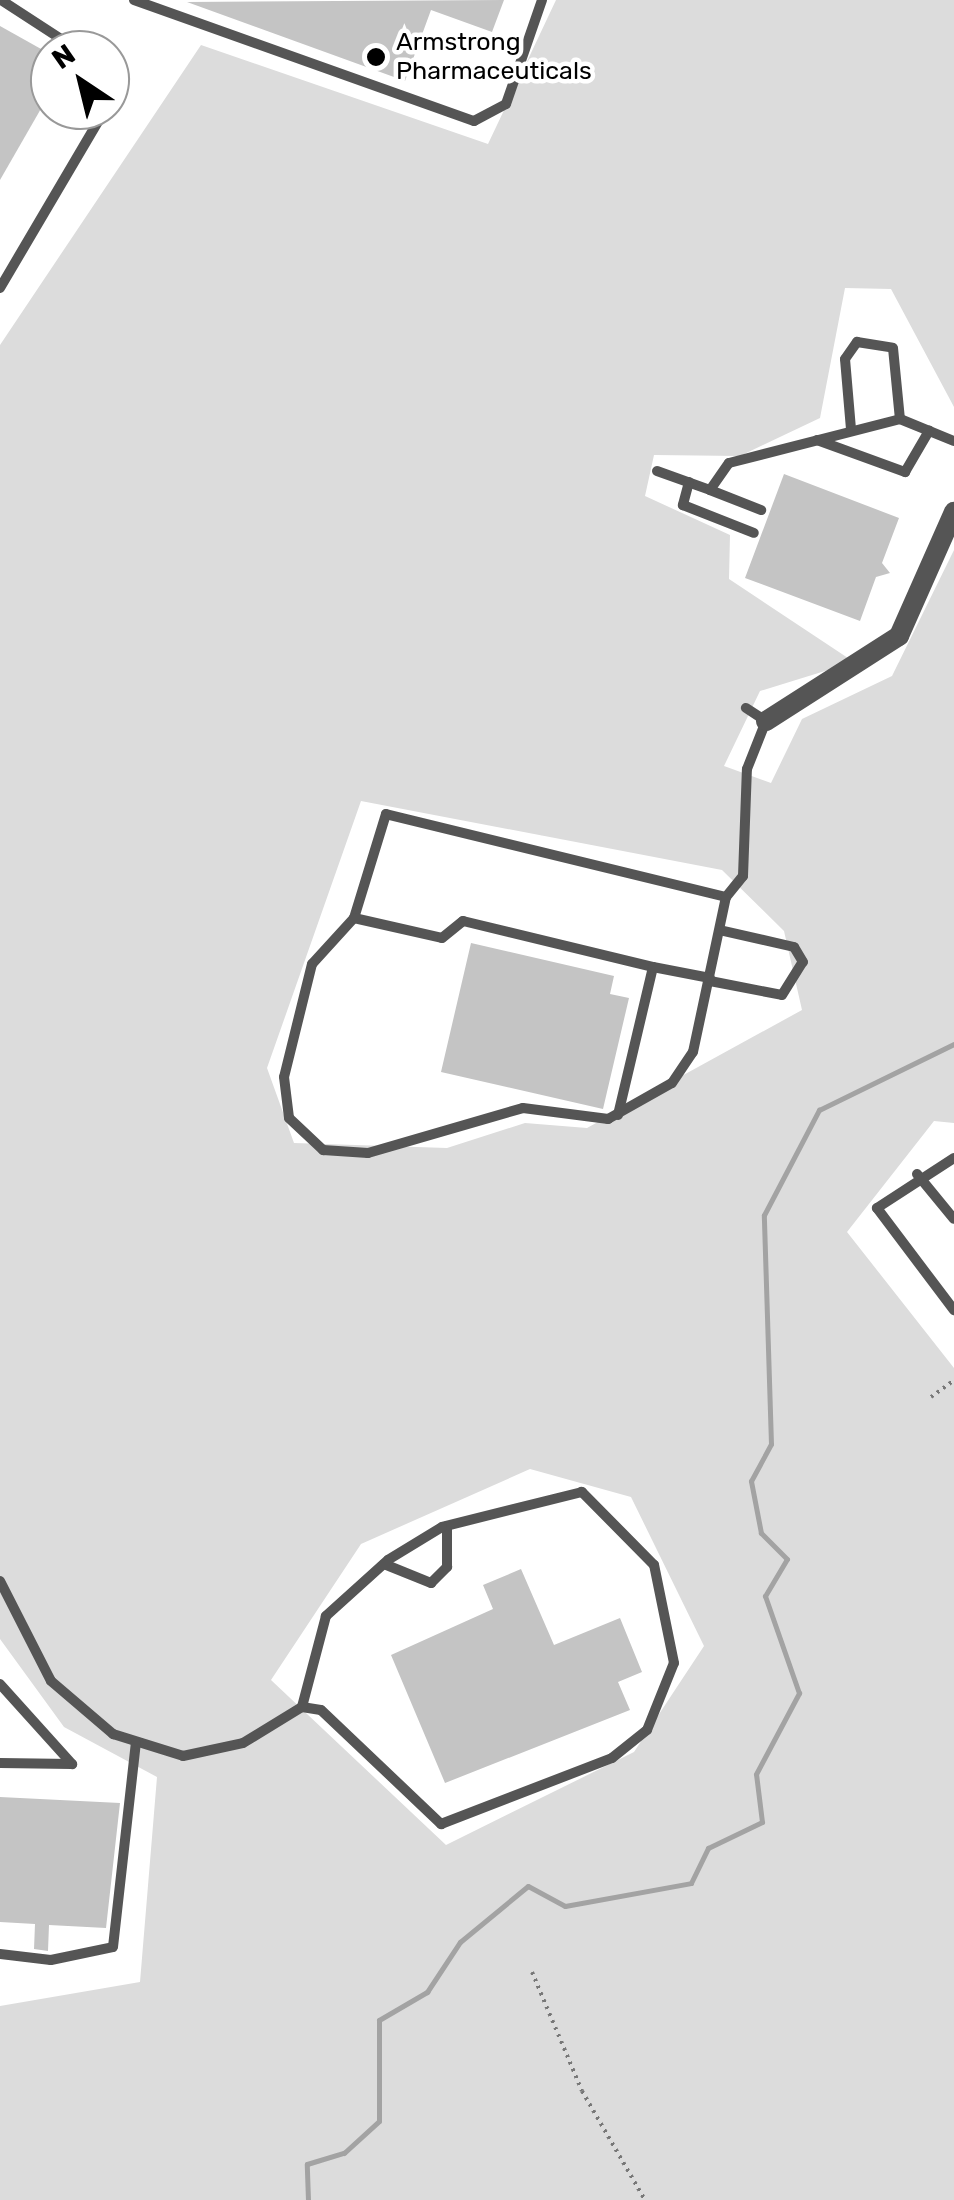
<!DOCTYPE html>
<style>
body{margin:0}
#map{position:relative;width:954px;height:2200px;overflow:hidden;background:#fff;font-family:Rubik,sans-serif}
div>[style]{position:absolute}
.green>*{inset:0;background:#dcdcdc}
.stream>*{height:5px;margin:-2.5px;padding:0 2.5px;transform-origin:2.5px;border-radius:2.5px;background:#a3a3a3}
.building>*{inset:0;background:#c4c4c4}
.path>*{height:4px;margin-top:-2px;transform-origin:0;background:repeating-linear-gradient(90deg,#777 0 2.5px,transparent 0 7.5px)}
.service>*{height:10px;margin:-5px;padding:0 5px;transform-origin:5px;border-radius:5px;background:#555}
.minor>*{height:20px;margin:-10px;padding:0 10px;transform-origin:10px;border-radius:10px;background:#555}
.dots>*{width:28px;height:28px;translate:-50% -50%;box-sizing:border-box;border:5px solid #fff;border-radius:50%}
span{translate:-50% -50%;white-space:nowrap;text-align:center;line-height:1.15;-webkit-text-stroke:9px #fff;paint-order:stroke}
.poi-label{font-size:25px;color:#000}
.left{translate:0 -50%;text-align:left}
.north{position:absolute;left:30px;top:30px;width:100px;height:100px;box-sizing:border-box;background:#fff;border:2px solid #999;border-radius:50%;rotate:325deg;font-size:28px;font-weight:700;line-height:40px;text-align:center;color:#000}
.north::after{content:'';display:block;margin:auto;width:35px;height:45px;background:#000;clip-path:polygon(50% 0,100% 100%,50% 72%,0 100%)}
</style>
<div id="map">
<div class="green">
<i style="clip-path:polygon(evenodd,556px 0,954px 0,954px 407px,891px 289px,845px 288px,820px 418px,740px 456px,654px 455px,645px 496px,730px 535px,729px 579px,854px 662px,760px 691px,724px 766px,771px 783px,802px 719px,892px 676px,954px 550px,954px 1123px,934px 1121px,847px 1232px,954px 1368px,954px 2200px,0 2200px,0 2006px,140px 1982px,157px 1777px,64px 1727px,0 1639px,0 345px,201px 45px,488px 144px,556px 0,361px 801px,722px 870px,784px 931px,802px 1010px,587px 1128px,525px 1123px,447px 1148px,294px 1143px,267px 1068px,361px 801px,556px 0,530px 1469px,631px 1497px,704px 1646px,634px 1752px,446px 1845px,271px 1680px,361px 1544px,530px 1469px)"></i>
</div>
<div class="stream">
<i style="left:308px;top:2200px;width:36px;rotate:-92deg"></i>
<i style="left:307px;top:2164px;width:39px;rotate:-17deg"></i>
<i style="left:344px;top:2153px;width:47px;rotate:-42.4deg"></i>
<i style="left:379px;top:2121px;width:101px;rotate:-90deg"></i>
<i style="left:379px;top:2020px;width:56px;rotate:-30.3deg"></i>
<i style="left:427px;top:1992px;width:60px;rotate:-56.6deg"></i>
<i style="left:460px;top:1942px;width:88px;rotate:-39.5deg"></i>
<i style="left:528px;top:1886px;width:42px;rotate:28.4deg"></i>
<i style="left:565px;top:1906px;width:128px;rotate:-10.3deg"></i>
<i style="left:691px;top:1883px;width:39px;rotate:-64deg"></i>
<i style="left:708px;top:1848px;width:60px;rotate:-25.7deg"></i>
<i style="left:762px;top:1822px;width:48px;rotate:-97.1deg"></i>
<i style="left:756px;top:1774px;width:92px;rotate:-62deg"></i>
<i style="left:799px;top:1693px;width:103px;rotate:-109.3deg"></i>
<i style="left:765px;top:1596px;width:43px;rotate:-59.3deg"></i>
<i style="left:787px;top:1559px;width:37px;rotate:-135deg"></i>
<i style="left:761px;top:1533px;width:53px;rotate:-100.9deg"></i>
<i style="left:751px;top:1481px;width:42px;rotate:-61.6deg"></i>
<i style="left:771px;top:1444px;width:229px;rotate:-91.8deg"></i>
<i style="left:764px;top:1215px;width:119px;rotate:-62.4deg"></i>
<i style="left:819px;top:1110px;width:150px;rotate:-26.1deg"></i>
</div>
<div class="building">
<i style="clip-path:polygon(504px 0,492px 32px,431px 10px,405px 81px,187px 2px)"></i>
<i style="clip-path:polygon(0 26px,50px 54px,50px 93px,0 180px)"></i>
<i style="clip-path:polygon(784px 474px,899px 518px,882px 563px,890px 573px,876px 577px,860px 621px,745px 578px)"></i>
<i style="clip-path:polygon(471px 943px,614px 976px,610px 994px,629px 998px,603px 1109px,441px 1072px)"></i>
<i style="clip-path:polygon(521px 1569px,554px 1645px,620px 1618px,642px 1672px,618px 1682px,630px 1710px,445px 1783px,391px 1655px,493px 1609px,483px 1585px)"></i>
<i style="clip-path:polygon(0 1797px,120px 1803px,106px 1928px,49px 1925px,48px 1951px,34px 1949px,35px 1924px,0 1922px)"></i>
</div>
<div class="path">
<i style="left:931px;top:1397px;width:29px;rotate:-36deg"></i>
<i style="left:532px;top:1972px;width:129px;rotate:67.2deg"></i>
<i style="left:582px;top:2091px;width:126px;rotate:60deg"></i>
</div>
<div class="service">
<i style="left:1px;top:0;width:92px;rotate:33deg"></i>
<i style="left:134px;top:0;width:361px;rotate:19.6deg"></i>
<i style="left:474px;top:121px;width:36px;rotate:-28deg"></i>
<i style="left:506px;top:104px;width:110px;rotate:-70.9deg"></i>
<i style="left:110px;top:77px;width:18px;rotate:90deg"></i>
<i style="left:0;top:288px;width:207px;rotate:-59.5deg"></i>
<i style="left:851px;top:429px;width:70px;rotate:-94.9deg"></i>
<i style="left:845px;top:359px;width:21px;rotate:-55deg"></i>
<i style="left:857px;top:342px;width:36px;rotate:9deg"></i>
<i style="left:893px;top:348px;width:71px;rotate:84.4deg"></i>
<i style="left:817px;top:440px;width:94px;rotate:20deg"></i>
<i style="left:905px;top:472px;width:48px;rotate:-59.7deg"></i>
<i style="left:657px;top:471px;width:56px;rotate:19.7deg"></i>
<i style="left:710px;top:490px;width:33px;rotate:-55deg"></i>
<i style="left:729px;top:463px;width:177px;rotate:-14.4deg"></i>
<i style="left:900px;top:419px;width:58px;rotate:22.2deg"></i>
<i style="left:689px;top:482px;width:24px;rotate:105deg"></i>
<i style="left:683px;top:505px;width:76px;rotate:21.5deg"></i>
<i style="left:710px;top:490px;width:55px;rotate:21.4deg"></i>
<i style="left:726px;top:897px;width:350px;rotate:-166.3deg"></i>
<i style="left:386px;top:814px;width:109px;rotate:107.1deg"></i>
<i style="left:354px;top:918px;width:62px;rotate:132.4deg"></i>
<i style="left:312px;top:964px;width:116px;rotate:103.9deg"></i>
<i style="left:284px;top:1077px;width:41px;rotate:83deg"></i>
<i style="left:289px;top:1118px;width:47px;rotate:43.3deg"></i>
<i style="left:323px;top:1150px;width:45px;rotate:3.8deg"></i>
<i style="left:368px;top:1153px;width:161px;rotate:-16.2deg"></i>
<i style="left:523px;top:1108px;width:86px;rotate:7.4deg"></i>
<i style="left:608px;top:1119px;width:73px;rotate:-29.4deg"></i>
<i style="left:672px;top:1083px;width:37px;rotate:-56deg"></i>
<i style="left:693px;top:1052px;width:158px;rotate:-78deg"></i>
<i style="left:726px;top:897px;width:27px;rotate:-51deg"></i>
<i style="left:743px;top:876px;width:107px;rotate:-87.9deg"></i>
<i style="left:747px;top:769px;width:52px;rotate:-68.4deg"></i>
<i style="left:766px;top:721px;width:24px;rotate:-147deg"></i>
<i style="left:354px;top:918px;width:90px;rotate:12.8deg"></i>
<i style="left:442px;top:938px;width:27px;rotate:-39deg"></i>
<i style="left:463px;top:921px;width:195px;rotate:13.6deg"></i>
<i style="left:710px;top:981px;width:73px;rotate:11deg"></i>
<i style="left:782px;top:995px;width:39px;rotate:-58deg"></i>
<i style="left:803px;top:962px;width:17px;rotate:-121deg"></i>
<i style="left:794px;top:947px;width:76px;rotate:-167.1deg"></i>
<i style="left:618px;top:1115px;width:152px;rotate:-76.7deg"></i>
<i style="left:653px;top:967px;width:58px;rotate:10.9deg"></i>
<i style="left:954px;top:1158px;width:92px;rotate:147deg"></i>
<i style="left:877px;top:1208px;width:128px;rotate:53deg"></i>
<i style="left:917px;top:1174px;width:58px;rotate:50.6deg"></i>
<i style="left:384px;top:1564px;width:51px;rotate:22deg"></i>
<i style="left:431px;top:1583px;width:23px;rotate:-45deg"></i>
<i style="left:447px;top:1567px;width:41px;rotate:-90deg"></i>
<i style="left:0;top:1581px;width:112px;rotate:63deg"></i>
<i style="left:51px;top:1681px;width:82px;rotate:40.5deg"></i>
<i style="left:113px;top:1734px;width:73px;rotate:17.4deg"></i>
<i style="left:183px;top:1756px;width:61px;rotate:-12.2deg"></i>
<i style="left:243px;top:1743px;width:69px;rotate:-31.4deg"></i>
<i style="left:302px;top:1707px;width:19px;rotate:9deg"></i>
<i style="left:321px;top:1710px;width:166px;rotate:43.5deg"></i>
<i style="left:441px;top:1824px;width:183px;rotate:-21.1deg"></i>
<i style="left:612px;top:1758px;width:45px;rotate:-38.7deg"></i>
<i style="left:647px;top:1730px;width:72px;rotate:-68.1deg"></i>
<i style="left:674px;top:1663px;width:100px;rotate:-101.5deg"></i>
<i style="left:654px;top:1565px;width:103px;rotate:-134.6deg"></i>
<i style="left:582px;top:1492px;width:144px;rotate:166deg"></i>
<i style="left:442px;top:1527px;width:63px;rotate:148.6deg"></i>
<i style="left:388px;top:1560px;width:84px;rotate:137.9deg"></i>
<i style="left:326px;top:1616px;width:94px;rotate:104.8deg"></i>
<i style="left:0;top:1684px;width:108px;rotate:48deg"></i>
<i style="left:72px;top:1764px;width:72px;rotate:-179.2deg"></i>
<i style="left:0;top:1954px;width:51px;rotate:6.7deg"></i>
<i style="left:51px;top:1960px;width:63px;rotate:-11.8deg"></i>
<i style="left:113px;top:1947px;width:205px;rotate:-83.6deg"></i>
</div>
<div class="minor">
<i style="left:766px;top:721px;width:158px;rotate:-32.6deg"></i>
<i style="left:899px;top:636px;width:136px;rotate:-66.1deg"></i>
</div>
<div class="dots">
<i style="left:376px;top:57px;background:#000"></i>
</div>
<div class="poi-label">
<span class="left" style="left:396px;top:57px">Armstrong<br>Pharmaceuticals</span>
</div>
<div class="north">N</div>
</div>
